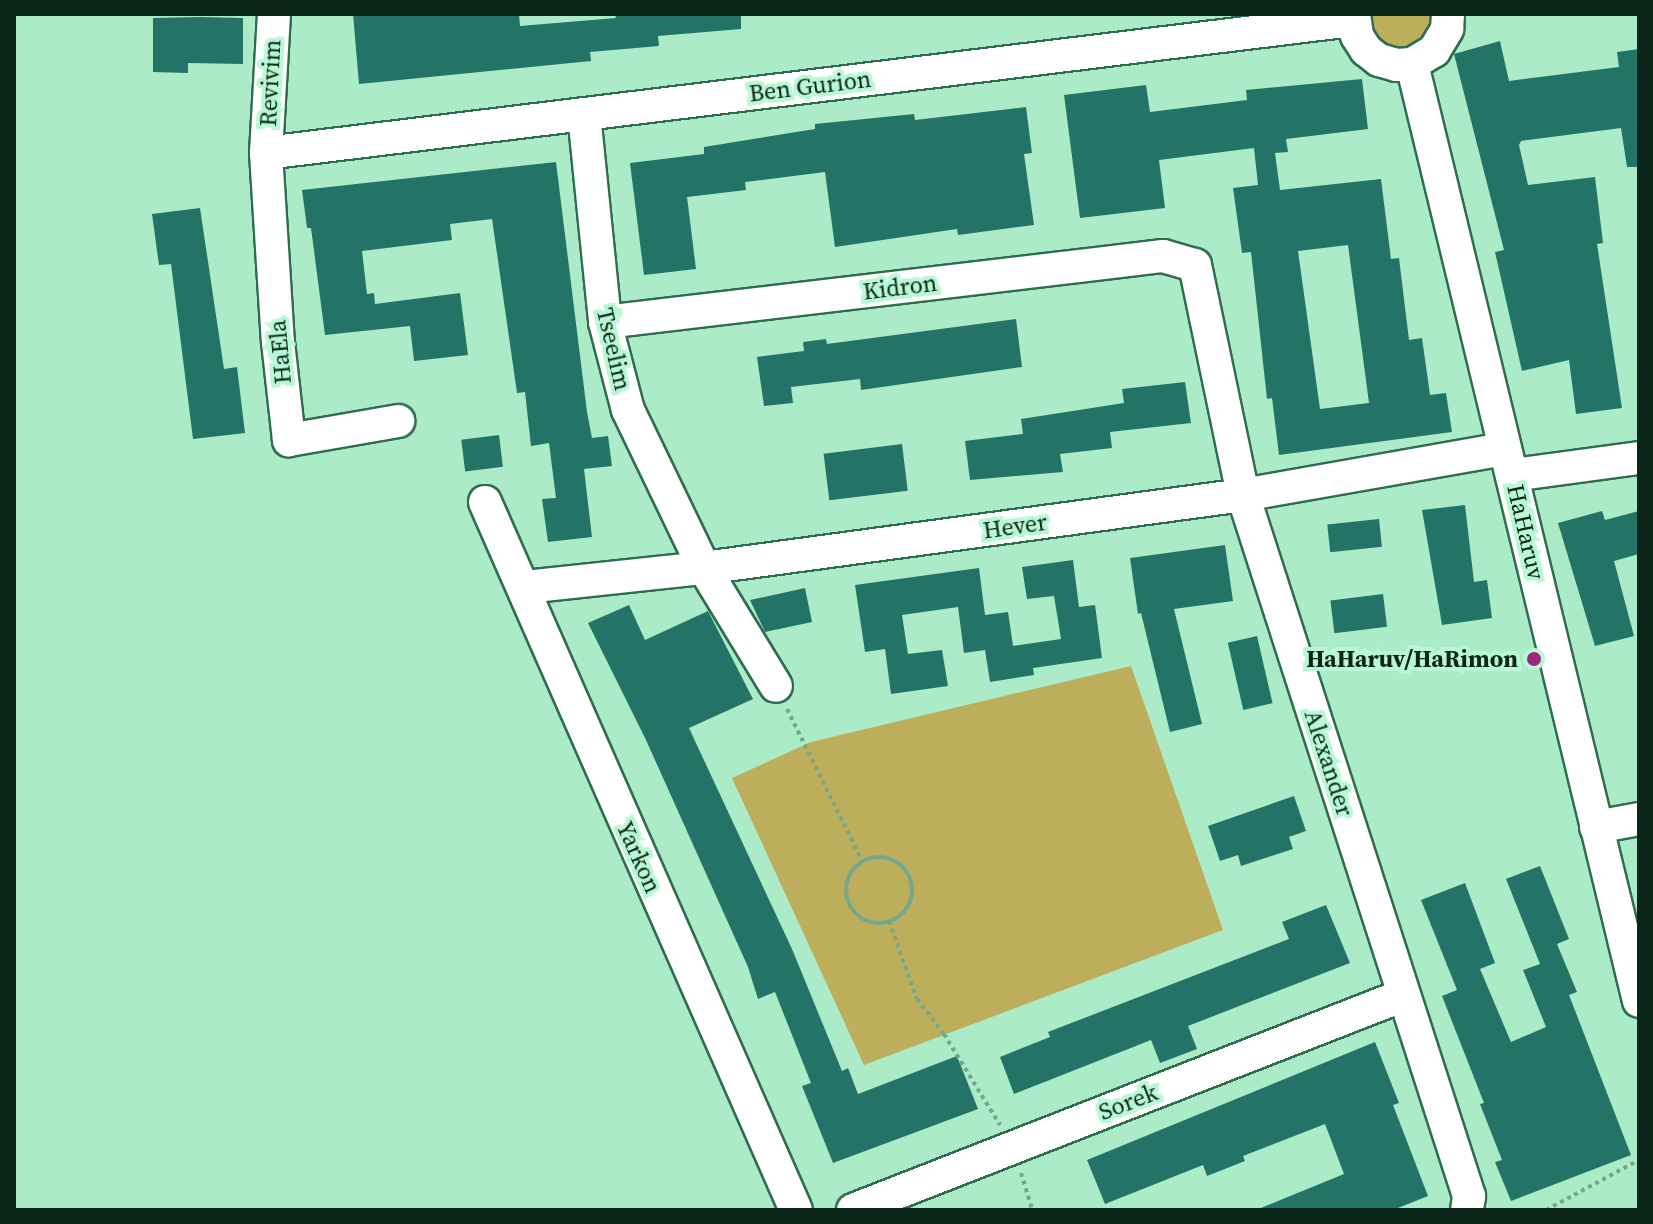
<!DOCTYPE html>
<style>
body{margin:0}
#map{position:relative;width:1653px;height:1224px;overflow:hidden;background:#acebc7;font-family:"Source Serif 4",serif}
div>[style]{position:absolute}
.green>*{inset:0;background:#bdae5c}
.building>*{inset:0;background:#237467;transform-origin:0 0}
.path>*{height:4px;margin-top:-2px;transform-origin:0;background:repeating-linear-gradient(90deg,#75a78c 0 4px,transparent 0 8px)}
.path>.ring{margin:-2px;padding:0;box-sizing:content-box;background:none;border:4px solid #75a78c;border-radius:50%}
.roads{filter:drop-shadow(2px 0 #306c4e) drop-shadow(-2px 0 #306c4e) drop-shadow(0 2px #306c4e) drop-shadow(0 -2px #306c4e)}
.minor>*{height:32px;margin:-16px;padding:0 16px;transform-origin:16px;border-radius:16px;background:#fff}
.dots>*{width:22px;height:22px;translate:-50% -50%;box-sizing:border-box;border:4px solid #b9f8d4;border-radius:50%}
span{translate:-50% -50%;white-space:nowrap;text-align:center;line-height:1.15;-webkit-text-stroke:8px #b9f8d4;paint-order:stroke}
.street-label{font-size:24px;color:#0c2519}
.poi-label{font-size:24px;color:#0c2519;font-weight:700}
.right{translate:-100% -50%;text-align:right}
.frame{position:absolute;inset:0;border:16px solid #0c2519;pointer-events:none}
</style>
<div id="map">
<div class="green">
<i style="clip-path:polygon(1363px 14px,1434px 14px,1431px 36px,1399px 55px,1373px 43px)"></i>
<i style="clip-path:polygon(1131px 666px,1223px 930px,864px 1065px,732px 778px,811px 742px)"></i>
</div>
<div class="building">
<i style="clip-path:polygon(353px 14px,519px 14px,520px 26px,616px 18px,615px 14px,741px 14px,741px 29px,658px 36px,659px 46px,590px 52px,591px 61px,359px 84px)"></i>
<i style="clip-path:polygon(200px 17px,243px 18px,243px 64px,188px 63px,188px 73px,153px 72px,153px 18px)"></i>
<i style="clip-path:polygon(1500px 41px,1509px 81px,1619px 67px,1617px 52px,1639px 49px,1639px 167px,1627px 167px,1621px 128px,1521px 141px,1519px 145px,1528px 185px,1595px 177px,1603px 243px,1597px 244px,1622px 408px,1576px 414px,1569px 360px,1522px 371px,1495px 252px,1504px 250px,1454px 54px)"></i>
<i style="clip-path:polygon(evenodd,1362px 79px,1368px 129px,1286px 139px,1288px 152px,1275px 153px,1280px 190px,1381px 179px,1391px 259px,1399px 258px,1409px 340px,1422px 338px,1430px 395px,1446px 393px,1452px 432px,1279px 455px,1272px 398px,1267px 399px,1251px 252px,1242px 253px,1233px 188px,1258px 185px,1254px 148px,1159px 160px,1165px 208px,1080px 218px,1064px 95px,1146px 85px,1150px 112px,1247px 100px,1246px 90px,1362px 79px,1348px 245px,1369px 403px,1320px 409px,1298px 251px,1348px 245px)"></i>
<i style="clip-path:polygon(1026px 107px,1032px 153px,1024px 154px,1034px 225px,958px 235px,957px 229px,835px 247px,825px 172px,745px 182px,746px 190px,687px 197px,696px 269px,644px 275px,630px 163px,704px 154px,704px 147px,815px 129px,815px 124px,914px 114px,915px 120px)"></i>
<i style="clip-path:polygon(556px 162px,587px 412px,592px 438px,608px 436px,612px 466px,584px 469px,592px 537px,548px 542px,542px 499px,556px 498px,549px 443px,531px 446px,525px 392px,517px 393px,492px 219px,450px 224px,452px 240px,362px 251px,367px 294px,374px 293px,375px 304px,460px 293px,468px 355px,414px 361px,410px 326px,325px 335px,311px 228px,307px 228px,302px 190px)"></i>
<i style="clip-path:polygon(200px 208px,224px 369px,237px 367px,245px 433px,193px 439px,171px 264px,159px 265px,152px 214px)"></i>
<i style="clip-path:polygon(1016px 319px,1022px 367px,861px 390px,860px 379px,791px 387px,793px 403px,764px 406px,757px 357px,804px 351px,803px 342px,826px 339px,827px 344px)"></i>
<i style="clip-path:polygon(1185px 382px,1191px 423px,1110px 432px,1112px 448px,1060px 454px,1063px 472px,970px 480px,965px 441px,1023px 434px,1021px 419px,1124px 403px,1122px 389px)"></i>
<i style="left:499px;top:435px;width:32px;height:38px;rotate:83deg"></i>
<i style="left:902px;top:444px;width:47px;height:79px;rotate:83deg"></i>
<i style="clip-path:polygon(1465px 505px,1474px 582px,1487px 580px,1492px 618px,1442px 625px,1422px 510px)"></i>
<i style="clip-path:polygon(1602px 511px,1605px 520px,1639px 511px,1639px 554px,1614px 561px,1634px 636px,1595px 646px,1558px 523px)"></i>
<i style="left:1379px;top:519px;width:28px;height:52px;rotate:84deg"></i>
<i style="clip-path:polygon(1225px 545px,1233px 601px,1174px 609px,1202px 724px,1170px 732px,1141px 613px,1138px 614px,1130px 558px)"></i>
<i style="clip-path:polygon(1073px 560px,1079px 607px,1095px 605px,1102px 658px,1033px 668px,1034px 675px,990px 682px,985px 650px,964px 653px,958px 607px,902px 615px,908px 654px,942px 650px,948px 686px,891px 694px,885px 649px,865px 652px,855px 585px,979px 568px,985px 615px,1008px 612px,1013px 646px,1061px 639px,1054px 596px,1027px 599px,1022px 567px)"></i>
<i style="clip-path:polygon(805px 588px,812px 622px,765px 632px,750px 600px)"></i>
<i style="left:1383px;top:594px;width:33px;height:53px;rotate:83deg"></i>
<i style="clip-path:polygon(629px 605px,645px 640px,708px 611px,753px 699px,689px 728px,792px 949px,842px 1071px,848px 1068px,858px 1094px,957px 1056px,978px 1109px,833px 1163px,802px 1086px,811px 1083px,775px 992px,758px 999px,748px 967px,646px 740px,588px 623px)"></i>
<i style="left:1257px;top:636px;width:69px;height:30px;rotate:77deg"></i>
<i style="clip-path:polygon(1294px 796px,1306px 831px,1289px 837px,1293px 849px,1241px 866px,1238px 855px,1220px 861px,1208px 826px)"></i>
<i style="clip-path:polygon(1540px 866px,1569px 939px,1557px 944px,1577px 992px,1569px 995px,1631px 1155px,1511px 1201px,1495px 1162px,1502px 1160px,1480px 1104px,1484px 1103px,1442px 996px,1457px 990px,1421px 900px,1465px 883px,1495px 963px,1480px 969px,1511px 1042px,1546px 1027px,1523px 970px,1540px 964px,1506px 879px)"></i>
<i style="clip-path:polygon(1326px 905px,1350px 963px,1188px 1026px,1197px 1049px,1160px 1063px,1151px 1040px,1014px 1094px,1000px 1057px,1050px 1037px,1048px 1032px,1289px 939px,1282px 922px)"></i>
<i style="clip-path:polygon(1375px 1042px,1399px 1103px,1393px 1105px,1428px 1196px,1393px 1210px,1256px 1210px,1344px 1174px,1325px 1124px,1243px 1156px,1245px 1161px,1207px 1176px,1203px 1165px,1105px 1204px,1087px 1160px)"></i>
</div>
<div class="path">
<i style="left:787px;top:709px;width:169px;rotate:63.7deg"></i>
<i class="ring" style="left:846px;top:857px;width:62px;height:62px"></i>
<i style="left:889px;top:921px;width:83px;rotate:70.3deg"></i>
<i style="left:917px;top:999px;width:44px;rotate:52.4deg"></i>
<i style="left:944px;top:1034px;width:107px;rotate:58.4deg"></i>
<i style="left:1021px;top:1173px;width:39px;rotate:73deg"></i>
<i style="left:1546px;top:1210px;width:106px;rotate:-28.3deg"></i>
</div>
<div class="roads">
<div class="minor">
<i style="left:274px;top:14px;width:139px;rotate:93.3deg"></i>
<i style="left:266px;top:153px;width:189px;rotate:86.4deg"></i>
<i style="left:278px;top:342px;width:99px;rotate:83.6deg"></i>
<i style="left:289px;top:440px;width:111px;rotate:-9.9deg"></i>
<i style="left:1354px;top:14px;width:22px;rotate:82deg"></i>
<i style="left:1357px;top:36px;width:17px;rotate:57deg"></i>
<i style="left:1366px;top:50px;width:16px;rotate:38deg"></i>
<i style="left:1379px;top:60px;width:18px;rotate:16deg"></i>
<i style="left:1396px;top:65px;width:16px;rotate:-4deg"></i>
<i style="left:1412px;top:64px;width:26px;rotate:-31deg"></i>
<i style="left:1434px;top:51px;width:26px;rotate:-59deg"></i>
<i style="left:1447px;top:29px;width:15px;rotate:-86deg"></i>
<i style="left:1412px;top:64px;width:964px;rotate:76.38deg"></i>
<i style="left:584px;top:114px;width:209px;rotate:84.2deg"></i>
<i style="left:605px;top:322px;width:91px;rotate:75.4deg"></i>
<i style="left:628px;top:410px;width:175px;rotate:64.3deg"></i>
<i style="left:704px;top:568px;width:138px;rotate:58.6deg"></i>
<i style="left:266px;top:153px;width:1095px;rotate:-6.98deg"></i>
<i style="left:605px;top:322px;width:562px;rotate:-6.75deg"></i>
<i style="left:1163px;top:256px;width:33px;rotate:16deg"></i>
<i style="left:1195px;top:265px;width:235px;rotate:78.2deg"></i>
<i style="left:1243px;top:495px;width:737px;rotate:72.13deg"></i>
<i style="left:1469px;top:1196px;width:14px;rotate:98deg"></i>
<i style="left:1513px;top:475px;width:127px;rotate:-7.7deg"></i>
<i style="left:485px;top:502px;width:773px;rotate:66.29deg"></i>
<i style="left:525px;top:587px;width:180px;rotate:-6.1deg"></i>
<i style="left:704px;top:568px;width:544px;rotate:-7.71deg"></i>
<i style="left:1243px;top:495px;width:264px;rotate:-10deg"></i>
<i style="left:1596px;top:827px;width:44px;rotate:-10.5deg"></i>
<i style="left:853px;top:1210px;width:591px;rotate:-21.32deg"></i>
</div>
</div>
<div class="dots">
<i style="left:1534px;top:659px;background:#9d2680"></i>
</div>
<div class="street-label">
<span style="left:270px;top:83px;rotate:-87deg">Revivim</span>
<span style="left:810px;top:86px;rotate:-7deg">Ben Gurion</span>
<span style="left:900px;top:287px;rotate:-7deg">Kidron</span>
<span style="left:614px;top:349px;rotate:77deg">Tseelim</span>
<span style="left:280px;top:352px;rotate:-95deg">HaEla</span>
<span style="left:1015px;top:526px;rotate:-8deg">Hever</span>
<span style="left:1526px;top:532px;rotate:77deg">HaHaruv</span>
<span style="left:1329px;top:763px;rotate:72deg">Alexander</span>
<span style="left:639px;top:857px;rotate:66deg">Yarkon</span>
<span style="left:1128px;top:1102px;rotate:-21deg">Sorek</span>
</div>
<div class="poi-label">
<span class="right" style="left:1518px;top:659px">HaHaruv/HaRimon</span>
</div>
<div class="frame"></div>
</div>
